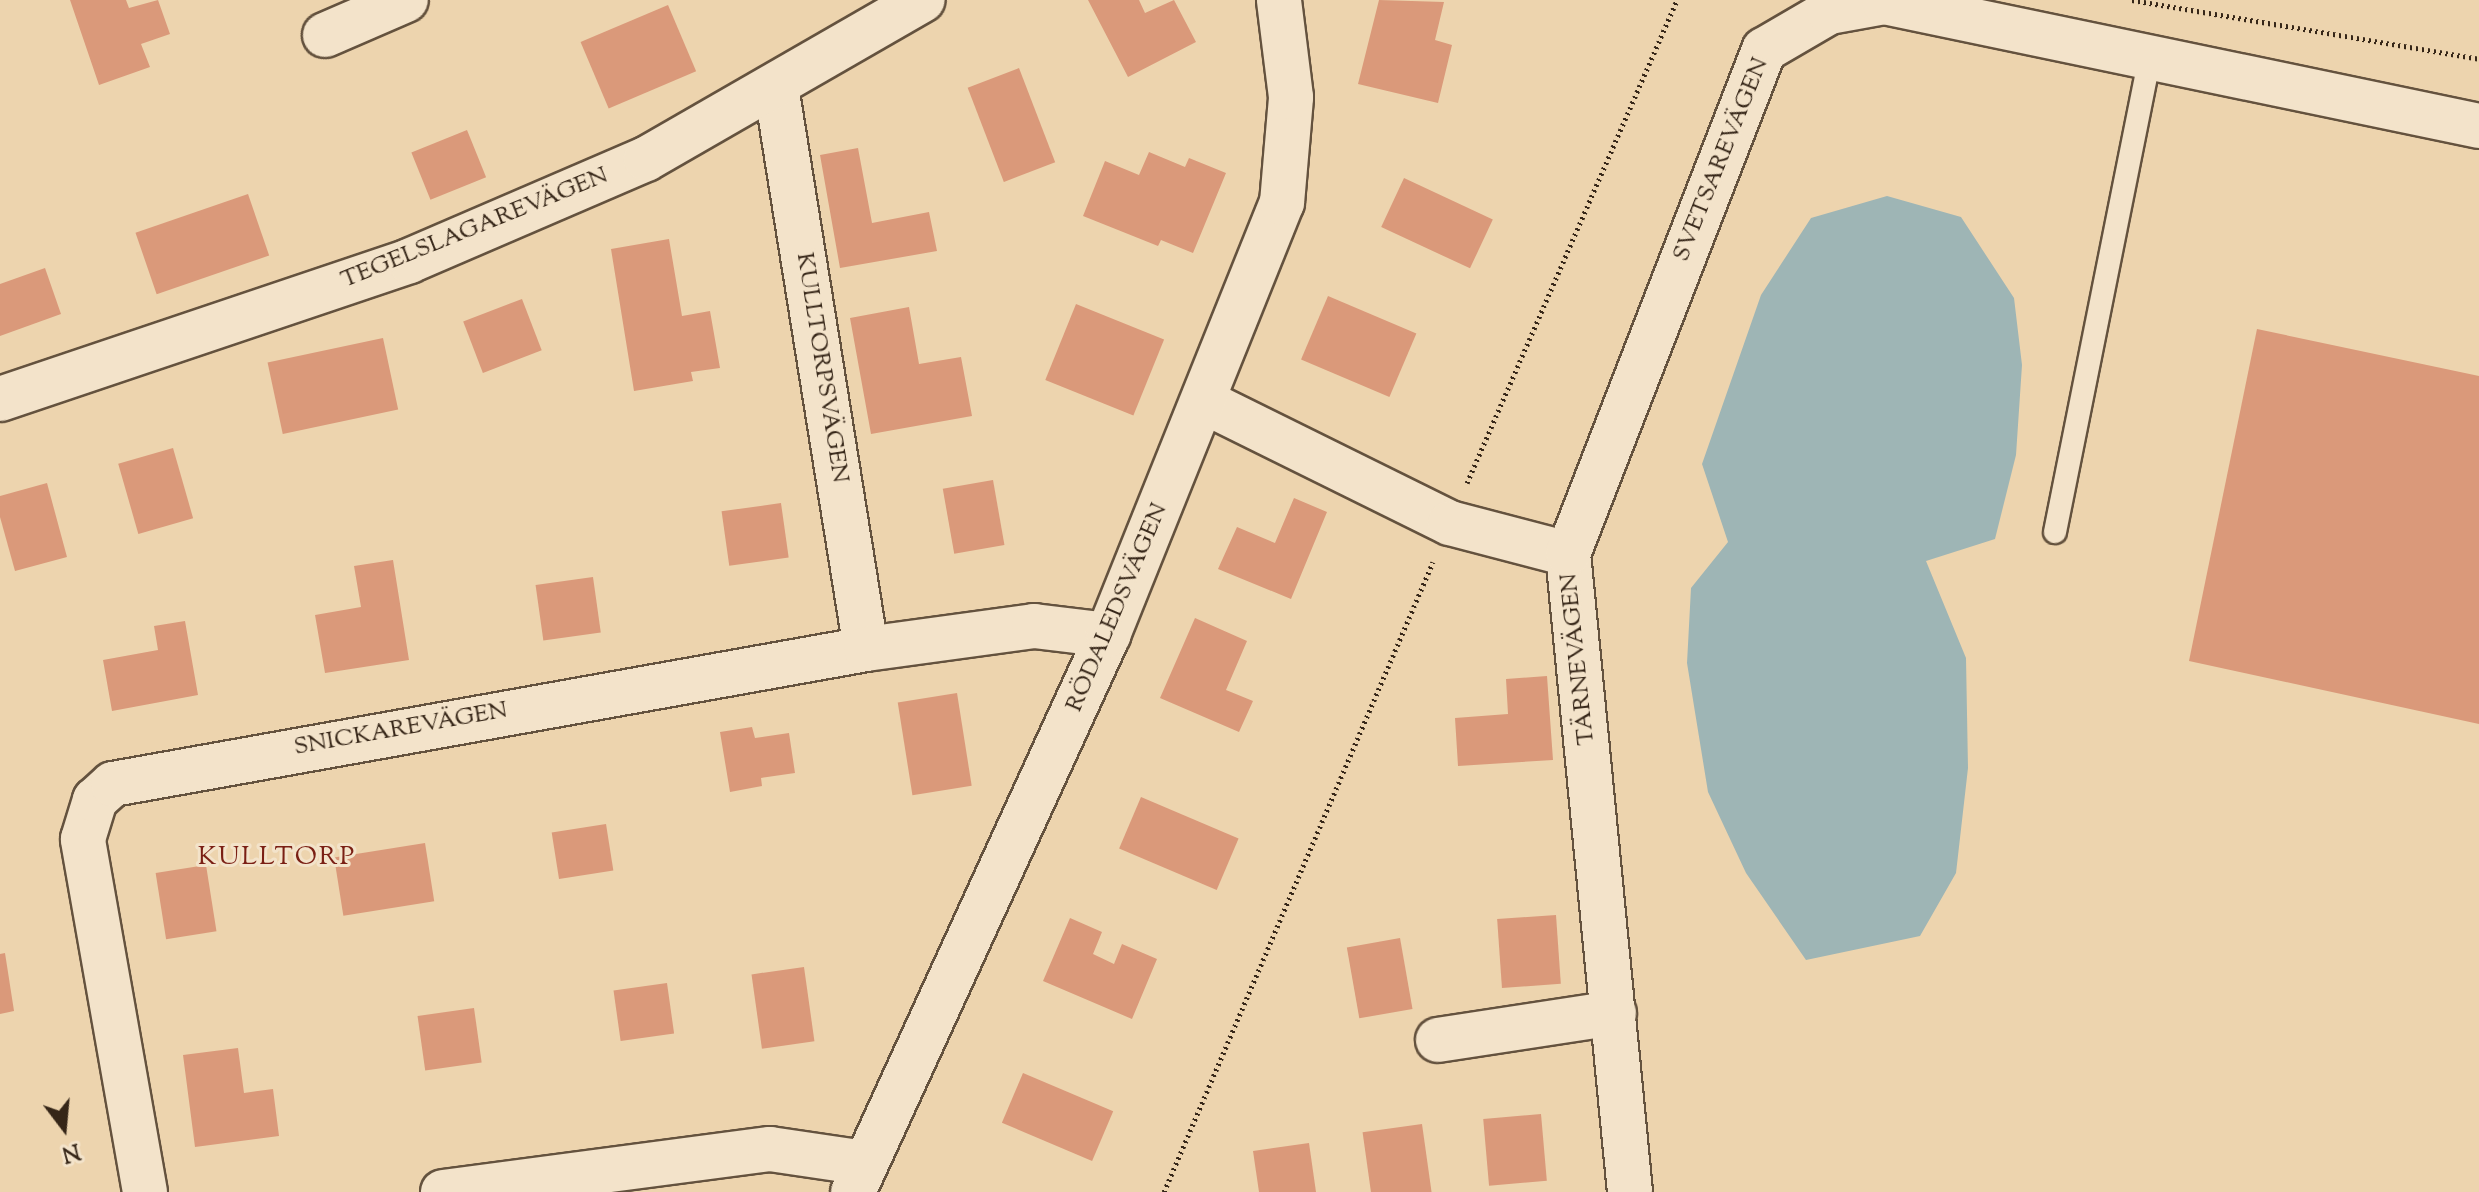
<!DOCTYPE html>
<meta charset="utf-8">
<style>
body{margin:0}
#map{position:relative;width:2479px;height:1192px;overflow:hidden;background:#edd4ae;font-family:"Sorts Mill Goudy",serif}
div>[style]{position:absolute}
.water>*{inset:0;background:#9eb5b5}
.building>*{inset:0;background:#da997a;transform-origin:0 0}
.path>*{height:5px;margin-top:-2.5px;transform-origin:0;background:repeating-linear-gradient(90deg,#362618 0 2px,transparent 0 6px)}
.roads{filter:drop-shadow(2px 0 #64523e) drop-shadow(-2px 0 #64523e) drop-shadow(0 2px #64523e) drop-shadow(0 -2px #64523e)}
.service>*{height:22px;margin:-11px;padding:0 11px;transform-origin:11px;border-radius:11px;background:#f3e3ca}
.minor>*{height:44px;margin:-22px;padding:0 22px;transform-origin:22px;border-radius:22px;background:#f3e3ca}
span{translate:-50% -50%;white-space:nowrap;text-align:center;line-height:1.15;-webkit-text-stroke:6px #f3e3ca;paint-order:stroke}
.street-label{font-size:24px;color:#362618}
.neighbourhood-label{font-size:26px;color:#7a1f14;letter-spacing:2px}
.north{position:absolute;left:24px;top:1088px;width:80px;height:80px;-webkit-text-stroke:6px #f3e3ca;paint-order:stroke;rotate:164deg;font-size:22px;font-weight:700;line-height:32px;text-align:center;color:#362618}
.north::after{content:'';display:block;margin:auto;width:28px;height:36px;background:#362618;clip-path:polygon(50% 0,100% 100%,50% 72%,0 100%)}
</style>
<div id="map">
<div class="water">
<i style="clip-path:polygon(1887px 196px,1961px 217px,2014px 298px,2022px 365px,2016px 455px,1995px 539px,1926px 561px,1966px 658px,1968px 768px,1956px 873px,1920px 936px,1806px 960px,1746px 873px,1708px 792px,1687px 663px,1691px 588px,1728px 542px,1702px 464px,1761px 295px,1811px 218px)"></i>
</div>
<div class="building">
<i style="clip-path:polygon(70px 0,126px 0,129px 8px,158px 0,170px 34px,141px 44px,150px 67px,99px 85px)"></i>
<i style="clip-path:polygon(1088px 0,1139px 0,1145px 13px,1174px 0,1196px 42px,1128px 77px)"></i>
<i style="clip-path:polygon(1379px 0,1444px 2px,1435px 40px,1452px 45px,1438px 103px,1358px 84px)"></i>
<i style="left:668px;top:5px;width:72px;height:95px;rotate:67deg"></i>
<i style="left:1019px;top:68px;width:101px;height:55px;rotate:69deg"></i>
<i style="left:467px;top:130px;width:51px;height:60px;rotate:68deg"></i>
<i style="clip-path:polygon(858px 148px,872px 223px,929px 212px,937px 251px,840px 268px,820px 155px)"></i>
<i style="clip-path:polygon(1149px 152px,1185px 167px,1189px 158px,1226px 173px,1193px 253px,1161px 240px,1158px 246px,1083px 216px,1105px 161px,1139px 175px)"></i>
<i style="left:1404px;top:178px;width:98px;height:54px;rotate:25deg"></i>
<i style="left:248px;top:194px;width:65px;height:119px;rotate:71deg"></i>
<i style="clip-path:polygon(669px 239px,682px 316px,710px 311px,720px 368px,691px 372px,693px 381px,634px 391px,611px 249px)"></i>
<i style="clip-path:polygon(45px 268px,61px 314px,0 336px,0 284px)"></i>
<i style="left:1328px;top:296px;width:96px;height:69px;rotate:23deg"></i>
<i style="left:522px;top:299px;width:55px;height:63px;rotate:69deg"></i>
<i style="left:1076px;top:304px;width:95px;height:82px;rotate:22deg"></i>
<i style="clip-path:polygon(909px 307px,919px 364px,961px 357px,972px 416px,871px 434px,850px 318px)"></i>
<i style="clip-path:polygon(2257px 329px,2479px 376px,2479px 724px,2189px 661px)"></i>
<i style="left:383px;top:338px;width:73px;height:118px;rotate:78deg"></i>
<i style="left:173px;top:448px;width:73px;height:57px;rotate:74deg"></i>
<i style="left:993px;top:480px;width:66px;height:51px;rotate:80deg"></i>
<i style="clip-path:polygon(47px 483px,67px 557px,15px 571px,0 517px,0 496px)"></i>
<i style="clip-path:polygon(1294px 498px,1327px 512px,1291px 599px,1218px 569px,1237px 527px,1275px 543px)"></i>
<i style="left:781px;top:503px;width:55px;height:60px;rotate:82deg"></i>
<i style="clip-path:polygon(393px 560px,409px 660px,325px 673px,315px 615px,361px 607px,354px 566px)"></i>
<i style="left:593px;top:577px;width:56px;height:58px;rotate:82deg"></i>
<i style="clip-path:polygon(1195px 618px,1247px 641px,1226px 690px,1253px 701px,1239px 732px,1160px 698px)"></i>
<i style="clip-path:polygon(185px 621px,198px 695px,112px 711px,103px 660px,158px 650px,154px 626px)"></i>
<i style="clip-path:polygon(1547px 676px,1553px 760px,1458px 766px,1455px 718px,1508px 714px,1506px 679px)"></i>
<i style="left:957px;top:693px;width:94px;height:60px;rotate:81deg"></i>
<i style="clip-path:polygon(752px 727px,755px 738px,789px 733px,795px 773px,761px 778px,762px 786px,730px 792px,720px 732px)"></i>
<i style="left:1141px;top:797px;width:106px;height:56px;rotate:23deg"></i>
<i style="left:606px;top:824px;width:47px;height:55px;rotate:81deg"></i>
<i style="left:425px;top:843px;width:59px;height:92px;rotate:81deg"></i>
<i style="left:206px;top:865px;width:67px;height:51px;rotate:81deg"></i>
<i style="left:1556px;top:915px;width:69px;height:59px;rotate:86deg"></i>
<i style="clip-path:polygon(1070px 918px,1102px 932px,1093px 954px,1114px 964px,1122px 944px,1157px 959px,1132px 1019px,1043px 981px)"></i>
<i style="left:1400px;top:938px;width:72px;height:54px;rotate:80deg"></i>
<i style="clip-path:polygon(5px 953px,14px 1011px,0 1014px,0 954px)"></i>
<i style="left:804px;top:967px;width:75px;height:53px;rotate:82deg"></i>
<i style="left:667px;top:983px;width:51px;height:54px;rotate:82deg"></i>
<i style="left:474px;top:1008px;width:55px;height:57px;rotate:82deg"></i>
<i style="clip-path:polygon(238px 1048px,244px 1093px,273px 1089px,279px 1136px,195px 1147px,183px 1055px)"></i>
<i style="left:1023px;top:1073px;width:98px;height:54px;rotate:23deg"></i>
<i style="left:1541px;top:1114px;width:67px;height:58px;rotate:85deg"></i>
<i style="left:1422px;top:1124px;width:69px;height:60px;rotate:82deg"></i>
<i style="clip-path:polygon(1309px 1143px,1316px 1192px,1259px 1192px,1253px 1151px)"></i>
</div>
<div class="path">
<i style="left:2132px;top:0;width:352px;rotate:9.6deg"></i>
<i style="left:1467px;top:483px;width:527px;rotate:-66.5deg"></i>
<i style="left:1164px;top:1192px;width:685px;rotate:-66.88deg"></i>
</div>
<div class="roads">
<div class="service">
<i style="left:2055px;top:532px;width:483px;rotate:-78.7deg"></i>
</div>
<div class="minor">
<i style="left:325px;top:35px;width:88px;rotate:-23.4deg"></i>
<i style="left:776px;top:87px;width:569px;rotate:80.9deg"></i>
<i style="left:0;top:399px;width:432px;rotate:-18.6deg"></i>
<i style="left:409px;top:261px;width:258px;rotate:-23.3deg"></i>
<i style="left:646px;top:159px;width:319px;rotate:-29.9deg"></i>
<i style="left:1205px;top:402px;width:273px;rotate:26.3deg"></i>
<i style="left:1450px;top:523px;width:122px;rotate:14.7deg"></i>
<i style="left:1438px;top:1040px;width:178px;rotate:-8.7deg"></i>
<i style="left:145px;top:1192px;width:358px;rotate:-100deg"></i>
<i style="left:83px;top:839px;width:41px;rotate:-72.9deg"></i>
<i style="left:95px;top:800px;width:24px;rotate:-42deg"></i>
<i style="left:113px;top:784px;width:765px;rotate:-10.16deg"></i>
<i style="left:866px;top:649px;width:170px;rotate:-7.8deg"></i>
<i style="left:1034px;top:626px;width:75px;rotate:6.9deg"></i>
<i style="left:443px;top:1192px;width:330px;rotate:-7.5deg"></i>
<i style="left:770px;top:1149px;width:96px;rotate:8.4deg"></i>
<i style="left:853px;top:1192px;width:613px;rotate:-65.4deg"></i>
<i style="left:1108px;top:635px;width:466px;rotate:-68.1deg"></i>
<i style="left:1282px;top:203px;width:106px;rotate:-85.1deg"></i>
<i style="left:1291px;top:97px;width:98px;rotate:-97.1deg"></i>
<i style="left:1630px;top:1192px;width:641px;rotate:-95.55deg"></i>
<i style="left:1568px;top:554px;width:541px;rotate:-68.75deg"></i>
<i style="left:1764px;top:50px;width:75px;rotate:-30.3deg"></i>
<i style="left:1829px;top:12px;width:56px;rotate:-10.3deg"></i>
<i style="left:1884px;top:2px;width:608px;rotate:11.77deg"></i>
</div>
</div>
<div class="street-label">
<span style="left:1722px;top:160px;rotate:-68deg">SVETSAREVÄGEN</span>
<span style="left:475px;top:229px;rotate:-22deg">TEGELSLAGAREVÄGEN</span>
<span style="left:821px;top:368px;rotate:81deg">KULLTORPSVÄGEN</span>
<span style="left:1118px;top:608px;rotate:-67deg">RÖDALEDSVÄGEN</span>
<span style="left:1579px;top:659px;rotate:-96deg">TÄRNEVÄGEN</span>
<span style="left:401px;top:730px;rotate:-10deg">SNICKAREVÄGEN</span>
</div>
<div class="neighbourhood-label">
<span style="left:277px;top:858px">KULLTORP</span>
</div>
<div class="north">N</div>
</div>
